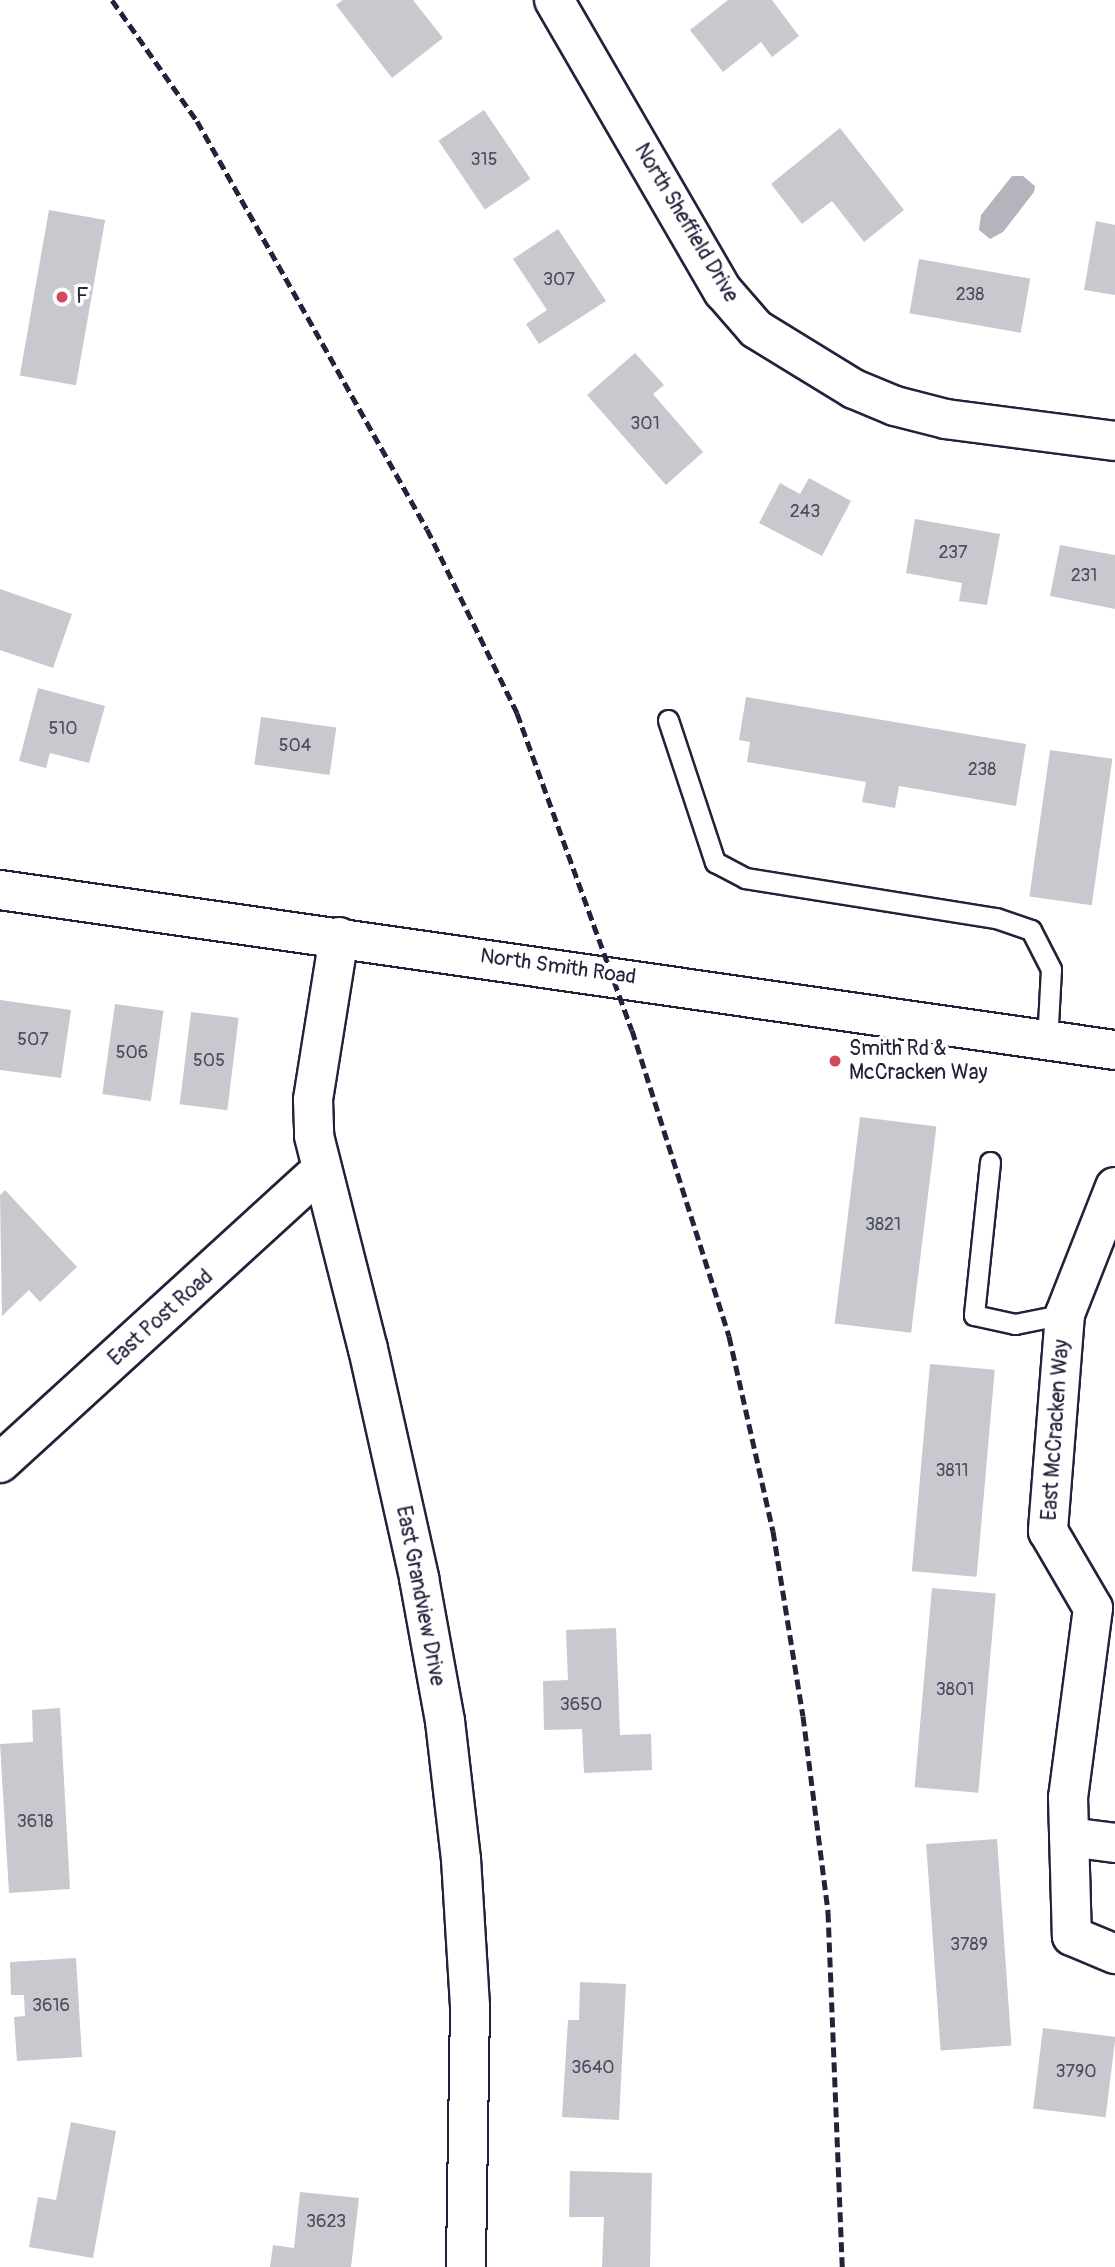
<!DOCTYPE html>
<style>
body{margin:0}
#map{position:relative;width:1115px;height:2267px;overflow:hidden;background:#fff;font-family:Pangolin,sans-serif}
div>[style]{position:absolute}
.water>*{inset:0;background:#b4b4bc}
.building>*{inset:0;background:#c8c8cf;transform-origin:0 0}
.roads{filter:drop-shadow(2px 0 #22223b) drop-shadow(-2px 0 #22223b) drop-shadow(0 2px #22223b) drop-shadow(0 -2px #22223b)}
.service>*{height:19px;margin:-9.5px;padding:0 9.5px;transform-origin:9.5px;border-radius:9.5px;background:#fff}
.minor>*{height:38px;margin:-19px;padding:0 19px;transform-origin:19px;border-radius:19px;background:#fff}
.secondary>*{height:38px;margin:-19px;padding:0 19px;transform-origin:19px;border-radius:19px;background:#fff}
.rail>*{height:5px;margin-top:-2.5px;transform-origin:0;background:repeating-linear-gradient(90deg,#22223b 0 10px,transparent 0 15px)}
.dots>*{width:19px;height:19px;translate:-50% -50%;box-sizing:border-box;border:4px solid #fff;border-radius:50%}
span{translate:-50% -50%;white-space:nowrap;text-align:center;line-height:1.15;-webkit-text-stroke:7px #fff;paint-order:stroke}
.number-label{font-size:18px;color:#4c4c60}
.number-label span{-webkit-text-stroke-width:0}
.street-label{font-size:21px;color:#22223b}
.poi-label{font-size:21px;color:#22223b}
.left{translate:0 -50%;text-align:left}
</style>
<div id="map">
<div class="water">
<i style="clip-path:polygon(1012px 176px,1023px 176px,1035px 186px,1034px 192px,1003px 232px,990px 239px,979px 230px,981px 215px)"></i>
</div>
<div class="building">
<i style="clip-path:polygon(343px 0,413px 0,443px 38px,392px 78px,336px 5px)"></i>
<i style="clip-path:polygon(728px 0,772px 0,799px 36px,772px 57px,761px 42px,723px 72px,690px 30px)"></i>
<i style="left:484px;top:110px;width:83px;height:55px;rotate:56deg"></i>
<i style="clip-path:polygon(840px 128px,904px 210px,864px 242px,832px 201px,802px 224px,771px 184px)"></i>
<i style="left:49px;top:210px;width:57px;height:168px;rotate:10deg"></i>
<i style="clip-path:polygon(1096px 221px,1115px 225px,1115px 295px,1084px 290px)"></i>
<i style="clip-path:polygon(558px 229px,606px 301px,539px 344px,526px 324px,547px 310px,513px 259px)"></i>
<i style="left:919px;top:259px;width:113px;height:55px;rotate:10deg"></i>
<i style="clip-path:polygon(635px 353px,664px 385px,653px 394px,703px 452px,666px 485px,587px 395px)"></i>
<i style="clip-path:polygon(809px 478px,851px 501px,822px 556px,759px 523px,780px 483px,800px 494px)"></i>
<i style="clip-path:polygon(915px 519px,1000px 534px,987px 605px,959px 601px,962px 583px,906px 573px)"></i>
<i style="clip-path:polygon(1060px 545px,1115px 555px,1115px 609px,1050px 596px)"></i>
<i style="clip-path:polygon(0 589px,72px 614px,53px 668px,0 650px)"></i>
<i style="clip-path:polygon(38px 688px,105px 706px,89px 763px,50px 753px,46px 768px,19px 761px)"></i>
<i style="clip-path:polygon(746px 697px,1026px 744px,1016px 806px,899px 786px,895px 808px,862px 802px,866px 782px,747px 762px,750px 742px,739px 740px)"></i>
<i style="left:261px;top:717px;width:76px;height:48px;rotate:8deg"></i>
<i style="left:1050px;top:750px;width:63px;height:148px;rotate:8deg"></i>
<i style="clip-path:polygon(0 1000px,71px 1010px,61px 1078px,0 1070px)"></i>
<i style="left:115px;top:1004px;width:49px;height:91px;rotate:8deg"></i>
<i style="left:191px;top:1012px;width:48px;height:93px;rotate:7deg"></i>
<i style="left:860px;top:1117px;width:77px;height:208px;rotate:7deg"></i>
<i style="clip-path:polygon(5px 1190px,77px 1267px,40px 1302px,29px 1290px,2px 1316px,0 1195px)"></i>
<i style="left:930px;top:1364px;width:65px;height:208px;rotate:5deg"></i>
<i style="left:932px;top:1588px;width:64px;height:200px;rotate:5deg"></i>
<i style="clip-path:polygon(616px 1628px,620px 1735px,651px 1734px,652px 1770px,584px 1773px,582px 1729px,544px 1730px,543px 1681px,568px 1680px,566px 1630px)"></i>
<i style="clip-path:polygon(60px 1708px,70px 1889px,9px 1893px,0 1744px,33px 1742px,32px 1710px)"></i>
<i style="left:997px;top:1839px;width:207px;height:71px;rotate:86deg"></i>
<i style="clip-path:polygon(76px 1958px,82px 2057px,17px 2061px,14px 2017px,25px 2016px,24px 1995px,11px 1995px,10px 1962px)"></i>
<i style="clip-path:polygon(580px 1982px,626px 1984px,619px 2120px,562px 2117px,568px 2020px,579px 2020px)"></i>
<i style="left:1043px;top:2028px;width:73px;height:81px;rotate:7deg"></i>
<i style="clip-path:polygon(71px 2122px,116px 2131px,93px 2258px,29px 2247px,38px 2197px,56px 2200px)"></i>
<i style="clip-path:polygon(570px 2171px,652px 2173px,650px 2267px,602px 2267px,604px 2217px,569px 2217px)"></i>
<i style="clip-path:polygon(300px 2192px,359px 2198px,351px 2267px,270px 2267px,273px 2245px,294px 2248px)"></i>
</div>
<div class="roads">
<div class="service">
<i style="left:668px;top:720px;width:150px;rotate:71.7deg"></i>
<i style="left:715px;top:862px;width:34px;rotate:28deg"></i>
<i style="left:745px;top:878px;width:254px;rotate:9.1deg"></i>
<i style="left:996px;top:918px;width:37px;rotate:19deg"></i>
<i style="left:1031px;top:930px;width:44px;rotate:62.9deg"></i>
<i style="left:1051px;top:969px;width:73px;rotate:93.1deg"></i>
<i style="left:990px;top:1162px;width:154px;rotate:96deg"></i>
<i style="left:974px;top:1315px;width:42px;rotate:12.4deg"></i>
<i style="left:1015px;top:1324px;width:51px;rotate:-11.3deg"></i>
</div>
<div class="minor">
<i style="left:554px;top:0;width:337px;rotate:59.9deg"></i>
<i style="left:723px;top:291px;width:50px;rotate:49deg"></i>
<i style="left:756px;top:329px;width:115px;rotate:31.5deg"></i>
<i style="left:854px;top:389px;width:44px;rotate:22.5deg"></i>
<i style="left:895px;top:406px;width:53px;rotate:14.3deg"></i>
<i style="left:946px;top:419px;width:170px;rotate:7.4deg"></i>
<i style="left:339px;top:937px;width:165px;rotate:99.1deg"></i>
<i style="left:313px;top:1100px;width:36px;rotate:88deg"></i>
<i style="left:314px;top:1136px;width:220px;rotate:75.8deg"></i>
<i style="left:368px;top:1349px;width:235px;rotate:77.4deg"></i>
<i style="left:419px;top:1578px;width:145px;rotate:79.7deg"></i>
<i style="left:445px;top:1721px;width:139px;rotate:83.4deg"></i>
<i style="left:461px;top:1859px;width:147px;rotate:86.5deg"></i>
<i style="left:470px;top:2006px;width:261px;rotate:90.9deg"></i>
<i style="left:1115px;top:1187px;width:136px;rotate:111.5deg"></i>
<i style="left:1065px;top:1314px;width:218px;rotate:94.5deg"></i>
<i style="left:1048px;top:1531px;width:89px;rotate:59.7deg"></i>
<i style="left:1093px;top:1608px;width:191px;rotate:97.5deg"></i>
<i style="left:1068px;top:1797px;width:139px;rotate:88.4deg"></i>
<i style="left:1072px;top:1936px;width:47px;rotate:22.7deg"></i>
<i style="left:0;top:1463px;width:433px;rotate:-42.4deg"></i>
<i style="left:1069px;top:1837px;width:46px;rotate:7.4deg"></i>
</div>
<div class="secondary">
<i style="left:0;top:890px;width:1126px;rotate:8.17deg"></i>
</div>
</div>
<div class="rail">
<i style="left:112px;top:0;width:148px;rotate:54.9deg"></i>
<i style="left:197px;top:121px;width:468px;rotate:60.6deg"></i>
<i style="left:427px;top:529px;width:205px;rotate:63.9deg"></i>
<i style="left:517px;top:713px;width:337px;rotate:70.1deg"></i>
<i style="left:632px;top:1030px;width:321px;rotate:72.4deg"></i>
<i style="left:729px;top:1336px;width:200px;rotate:77.3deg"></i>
<i style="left:773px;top:1531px;width:187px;rotate:80.8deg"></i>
<i style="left:803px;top:1716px;width:198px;rotate:82.7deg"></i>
<i style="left:828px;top:1912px;width:355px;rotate:87.7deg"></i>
</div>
<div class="dots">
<i style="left:62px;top:297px;background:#d1495b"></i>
<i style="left:835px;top:1061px;background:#d1495b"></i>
</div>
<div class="number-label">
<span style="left:484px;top:160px">315</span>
<span style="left:559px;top:280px">307</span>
<span style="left:970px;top:295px">238</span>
<span style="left:645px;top:424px">301</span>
<span style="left:805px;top:512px">243</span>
<span style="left:953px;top:553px">237</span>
<span style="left:1084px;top:576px">231</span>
<span style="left:63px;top:729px">510</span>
<span style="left:295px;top:746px">504</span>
<span style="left:982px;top:770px">238</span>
<span style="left:33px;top:1040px">507</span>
<span style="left:132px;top:1053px">506</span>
<span style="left:209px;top:1061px">505</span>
<span style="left:883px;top:1225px">3821</span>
<span style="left:952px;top:1471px">3811</span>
<span style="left:955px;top:1690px">3801</span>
<span style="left:581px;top:1705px">3650</span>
<span style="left:35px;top:1822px">3618</span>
<span style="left:969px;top:1945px">3789</span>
<span style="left:51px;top:2006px">3616</span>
<span style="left:593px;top:2068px">3640</span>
<span style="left:1076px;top:2072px">3790</span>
<span style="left:326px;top:2222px">3623</span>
</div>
<div class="street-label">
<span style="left:686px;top:223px;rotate:59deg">North Sheffield Drive</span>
<span style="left:558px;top:967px;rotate:8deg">North Smith Road</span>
<span style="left:161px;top:1318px;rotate:-42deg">East Post Road</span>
<span style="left:1056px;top:1430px;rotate:-86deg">East McCracken Way</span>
<span style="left:420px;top:1596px;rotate:79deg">East Grandview Drive</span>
</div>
<div class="poi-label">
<span class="left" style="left:76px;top:297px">F</span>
<span class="left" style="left:849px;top:1061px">Smith Rd &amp;<br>McCracken Way</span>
</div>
</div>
